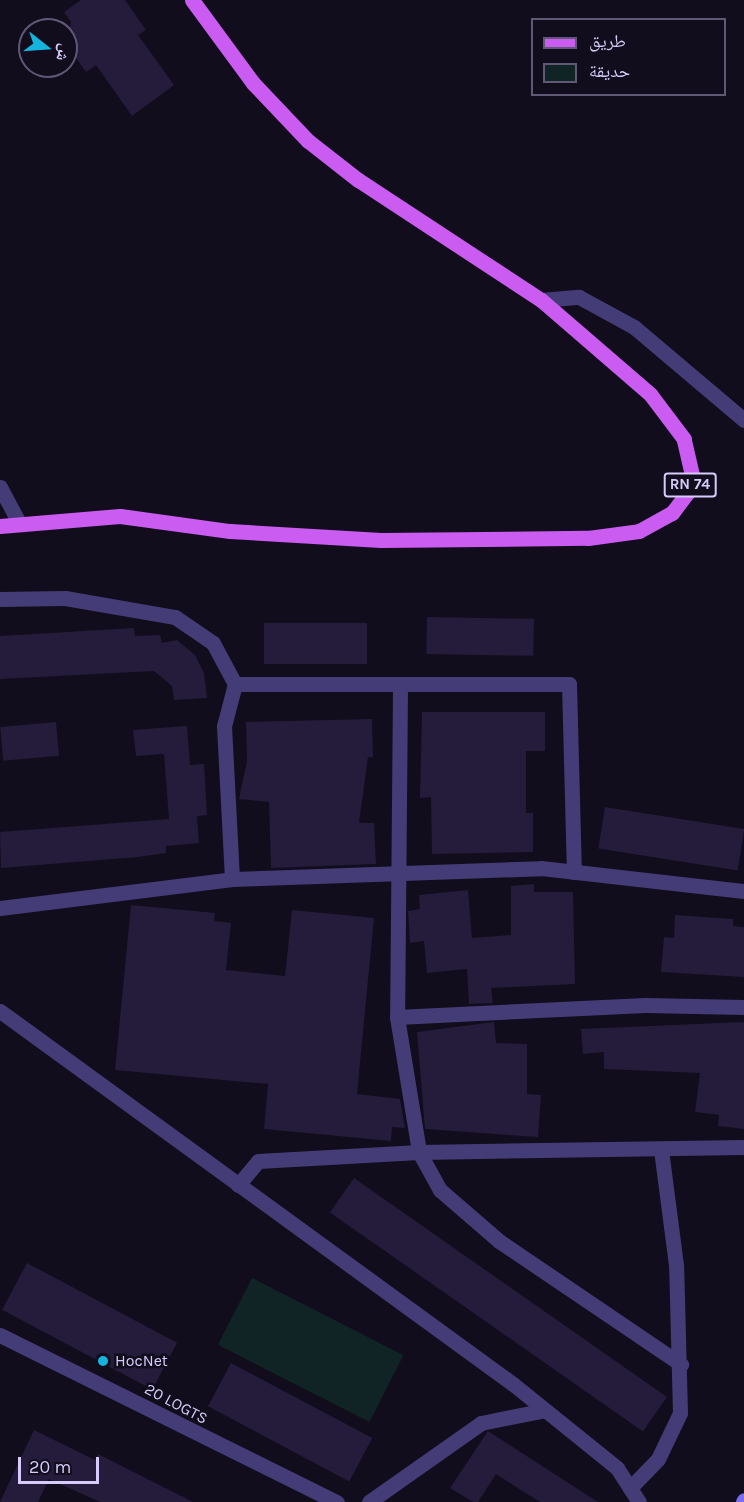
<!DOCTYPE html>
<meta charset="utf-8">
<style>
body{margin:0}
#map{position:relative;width:744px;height:1502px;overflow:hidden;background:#110d1c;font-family:Karla,"Noto Naskh Arabic",sans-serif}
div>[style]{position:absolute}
.green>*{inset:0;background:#112425;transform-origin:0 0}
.building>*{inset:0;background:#251b3b;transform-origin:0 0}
.street>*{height:15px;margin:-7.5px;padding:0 7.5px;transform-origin:7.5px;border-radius:7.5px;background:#443c77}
.secondary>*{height:15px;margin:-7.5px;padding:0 7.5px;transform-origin:7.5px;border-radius:7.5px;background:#7d6bf2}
.primary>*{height:15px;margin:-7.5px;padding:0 7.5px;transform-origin:7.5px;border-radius:7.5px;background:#ca5cf1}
.dots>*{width:16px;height:16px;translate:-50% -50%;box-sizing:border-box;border:3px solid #110d1c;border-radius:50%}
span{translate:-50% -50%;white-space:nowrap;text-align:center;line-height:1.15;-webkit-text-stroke:5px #110d1c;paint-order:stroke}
.shield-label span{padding:2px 4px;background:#110d1c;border:2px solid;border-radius:4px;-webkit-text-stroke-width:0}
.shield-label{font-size:15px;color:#d6ccfb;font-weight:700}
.poi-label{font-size:16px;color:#d6ccfb}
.left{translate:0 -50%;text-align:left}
.street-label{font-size:16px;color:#d6ccfb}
.legend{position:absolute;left:531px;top:18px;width:195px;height:78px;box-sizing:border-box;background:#110d1c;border:2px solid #605975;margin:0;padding:8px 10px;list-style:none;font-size:18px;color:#d6ccfb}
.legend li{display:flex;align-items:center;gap:12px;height:30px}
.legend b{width:30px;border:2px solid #605975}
.north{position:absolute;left:18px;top:18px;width:60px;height:60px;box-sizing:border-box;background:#110d1c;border:2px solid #605975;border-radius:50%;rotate:107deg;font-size:16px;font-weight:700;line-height:24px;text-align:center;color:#d6ccfb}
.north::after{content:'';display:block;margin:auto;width:21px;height:27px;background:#13b5df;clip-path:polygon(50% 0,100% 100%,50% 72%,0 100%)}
.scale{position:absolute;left:18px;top:1457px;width:81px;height:27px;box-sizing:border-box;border:3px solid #d6ccfb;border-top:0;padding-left:8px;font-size:18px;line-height:21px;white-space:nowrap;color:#d6ccfb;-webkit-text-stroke:4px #110d1c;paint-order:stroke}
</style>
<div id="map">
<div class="green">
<i style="left:252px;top:1278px;width:170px;height:75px;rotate:27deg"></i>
</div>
<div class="building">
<i style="clip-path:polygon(81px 0,125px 0,146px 30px,138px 35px,174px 85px,132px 116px,96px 65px,86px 72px,66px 44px,71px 22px,64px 12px)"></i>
<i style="left:427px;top:617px;width:107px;height:37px;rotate:1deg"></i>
<i style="left:264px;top:623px;width:103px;height:41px"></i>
<i style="clip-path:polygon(134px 628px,135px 636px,160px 635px,162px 643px,177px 640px,195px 655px,204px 673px,207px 698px,174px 700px,172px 686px,154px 671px,0 679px,0 636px)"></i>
<i style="clip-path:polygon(422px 712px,545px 712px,545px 751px,526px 751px,526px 813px,533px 813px,533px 852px,432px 854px,431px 797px,420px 798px)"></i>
<i style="clip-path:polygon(372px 719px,373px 757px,368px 757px,359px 823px,374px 823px,376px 864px,271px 868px,269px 802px,239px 799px,247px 761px,246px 722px)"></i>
<i style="left:56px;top:722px;width:34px;height:56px;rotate:85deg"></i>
<i style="clip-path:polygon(187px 726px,190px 765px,204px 764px,207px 815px,197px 816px,199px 843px,166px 846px,166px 853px,138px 857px,1px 868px,0 832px,169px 819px,164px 754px,136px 756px,133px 730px)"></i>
<i style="left:605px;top:807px;width:141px;height:42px;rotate:9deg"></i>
<i style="clip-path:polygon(534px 884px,534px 892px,573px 892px,575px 984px,491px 988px,493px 1003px,469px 1004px,467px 969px,427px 973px,424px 941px,410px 943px,408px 911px,420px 909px,419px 895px,468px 890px,472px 938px,511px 935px,511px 886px)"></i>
<i style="clip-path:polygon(131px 905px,215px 913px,214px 921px,231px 923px,226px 970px,285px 976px,292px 910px,374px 918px,357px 1094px,400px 1099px,405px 1128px,392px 1127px,391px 1141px,264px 1129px,268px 1084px,115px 1070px)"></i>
<i style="clip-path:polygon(675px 915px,733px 919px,733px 926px,744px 927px,744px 977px,661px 972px,664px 937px,674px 938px)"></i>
<i style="clip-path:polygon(494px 1022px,496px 1043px,527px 1044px,527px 1094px,541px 1095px,538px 1137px,425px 1129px,417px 1032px)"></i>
<i style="clip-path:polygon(744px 1022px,744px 1129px,718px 1126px,719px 1115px,695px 1112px,700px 1073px,604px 1069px,604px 1052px,583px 1054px,581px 1029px)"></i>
<i style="left:354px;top:1178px;width:382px;height:42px;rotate:35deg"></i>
<i style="left:27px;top:1263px;width:170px;height:53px;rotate:28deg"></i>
<i style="left:231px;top:1363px;width:160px;height:49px;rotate:28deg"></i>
<i style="clip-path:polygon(34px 1430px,95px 1460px,98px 1454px,193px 1502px,100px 1502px,49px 1479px,38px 1502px,0 1502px)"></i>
<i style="clip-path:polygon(488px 1431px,598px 1502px,540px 1502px,496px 1474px,478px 1502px,473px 1502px,450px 1488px)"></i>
</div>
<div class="street">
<i style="left:541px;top:300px;width:38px;rotate:-5deg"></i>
<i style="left:579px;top:297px;width:63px;rotate:28.6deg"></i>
<i style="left:634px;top:327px;width:144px;rotate:40.2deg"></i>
<i style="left:0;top:487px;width:38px;rotate:62deg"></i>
<i style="left:0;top:599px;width:65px;rotate:-0.9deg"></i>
<i style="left:65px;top:598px;width:112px;rotate:9.8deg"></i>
<i style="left:175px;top:617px;width:46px;rotate:34.4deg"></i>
<i style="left:213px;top:643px;width:47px;rotate:61.8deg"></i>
<i style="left:235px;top:684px;width:43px;rotate:104.7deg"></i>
<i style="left:224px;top:726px;width:153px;rotate:87deg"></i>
<i style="left:235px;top:684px;width:334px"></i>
<i style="left:569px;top:684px;width:188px;rotate:88.5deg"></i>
<i style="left:400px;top:688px;width:329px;rotate:90.5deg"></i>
<i style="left:397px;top:1017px;width:137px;rotate:80.7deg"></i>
<i style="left:419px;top:1152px;width:43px;rotate:61.1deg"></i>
<i style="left:440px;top:1190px;width:78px;rotate:40.8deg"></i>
<i style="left:499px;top:1241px;width:220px;rotate:34.1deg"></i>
<i style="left:0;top:908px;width:234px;rotate:-7.1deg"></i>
<i style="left:232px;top:879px;width:309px;rotate:-2deg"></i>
<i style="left:541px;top:868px;width:204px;rotate:6.5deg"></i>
<i style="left:0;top:1011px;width:634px;rotate:36.02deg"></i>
<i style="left:513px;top:1384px;width:134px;rotate:38.9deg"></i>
<i style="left:617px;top:1468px;width:40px;rotate:57.1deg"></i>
<i style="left:397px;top:1017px;width:248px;rotate:-2.8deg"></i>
<i style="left:645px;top:1005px;width:99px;rotate:1.2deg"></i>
<i style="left:238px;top:1185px;width:31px;rotate:-50deg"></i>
<i style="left:258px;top:1161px;width:161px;rotate:-3.2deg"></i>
<i style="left:419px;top:1152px;width:325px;rotate:-0.9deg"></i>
<i style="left:0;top:1335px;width:376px;rotate:26.4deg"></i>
<i style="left:630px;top:1488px;width:40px;rotate:-46deg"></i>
<i style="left:658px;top:1459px;width:51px;rotate:-64.4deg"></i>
<i style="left:680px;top:1413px;width:148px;rotate:-91.5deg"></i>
<i style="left:676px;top:1265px;width:116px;rotate:-97.4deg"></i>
<i style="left:369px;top:1502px;width:137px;rotate:-35.2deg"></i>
<i style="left:481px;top:1423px;width:65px;rotate:-11.5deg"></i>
</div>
<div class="secondary">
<i style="left:743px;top:1502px;width:2px;rotate:-63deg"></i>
</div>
<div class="primary">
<i style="left:0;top:526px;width:120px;rotate:-4.8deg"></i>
<i style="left:120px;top:516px;width:111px;rotate:7.8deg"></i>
<i style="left:230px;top:531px;width:151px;rotate:3.4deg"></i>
<i style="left:381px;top:540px;width:207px;rotate:-0.6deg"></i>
<i style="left:588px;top:538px;width:51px;rotate:-7.8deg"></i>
<i style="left:639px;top:531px;width:38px;rotate:-29deg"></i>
<i style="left:672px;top:513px;width:26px;rotate:-53deg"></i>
<i style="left:688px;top:492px;width:17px;rotate:-77deg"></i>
<i style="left:692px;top:475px;width:37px;rotate:-103deg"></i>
<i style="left:684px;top:439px;width:56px;rotate:-127.1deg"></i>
<i style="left:650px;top:394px;width:144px;rotate:-139.2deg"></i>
<i style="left:541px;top:300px;width:219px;rotate:-146.7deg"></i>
<i style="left:358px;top:180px;width:63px;rotate:-142deg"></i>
<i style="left:308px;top:141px;width:80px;rotate:-133.5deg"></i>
<i style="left:253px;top:83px;width:103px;rotate:-126.3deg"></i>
</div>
<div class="dots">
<i style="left:103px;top:1361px;background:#13b5df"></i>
</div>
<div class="shield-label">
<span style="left:690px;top:485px">RN 74</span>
</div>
<div class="poi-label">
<span class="left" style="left:115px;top:1361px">HocNet</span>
</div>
<div class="street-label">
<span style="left:176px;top:1404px;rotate:28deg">20 LOGTS</span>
</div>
<ul class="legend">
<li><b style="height:8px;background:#ca5cf1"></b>طريق</li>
<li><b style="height:16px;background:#112425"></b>حديقة</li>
</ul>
<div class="north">ش</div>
<div class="scale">20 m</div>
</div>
